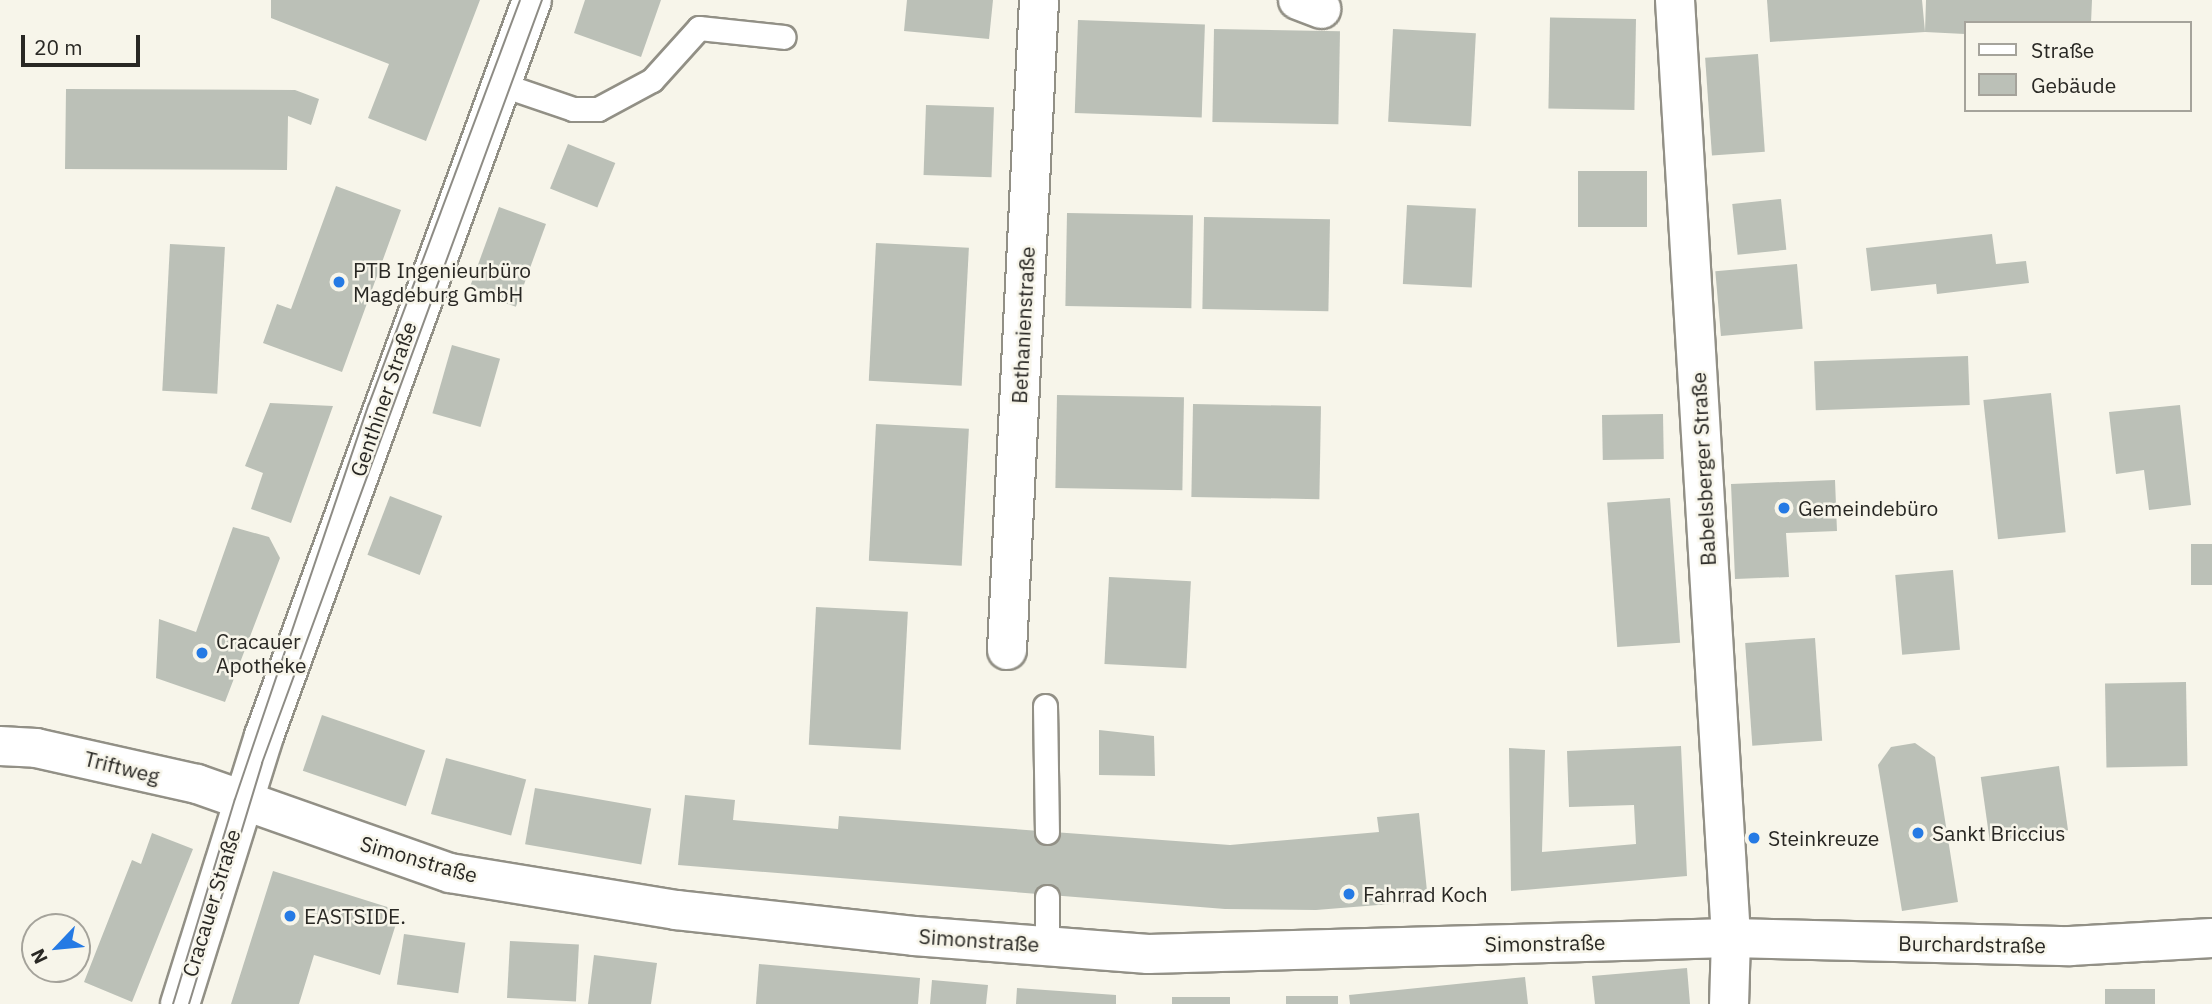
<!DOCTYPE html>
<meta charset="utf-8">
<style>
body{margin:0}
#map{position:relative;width:2212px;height:1004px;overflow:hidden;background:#f7f5ea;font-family:"IBM Plex Sans",sans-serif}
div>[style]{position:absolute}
.building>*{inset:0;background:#bbc0b7;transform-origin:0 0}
.roads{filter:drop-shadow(2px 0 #929086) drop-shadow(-2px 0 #929086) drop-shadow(0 2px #929086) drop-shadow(0 -2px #929086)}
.service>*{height:23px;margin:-11.5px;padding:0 11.5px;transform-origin:11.5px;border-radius:11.5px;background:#fff}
.minor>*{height:38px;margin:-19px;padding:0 19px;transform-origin:19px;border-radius:19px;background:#fff}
.secondary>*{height:38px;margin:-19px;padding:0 19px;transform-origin:19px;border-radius:19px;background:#fff}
.tram>*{height:2px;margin:-1px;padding:0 1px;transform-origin:1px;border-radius:1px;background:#8e8c85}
.dots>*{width:19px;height:19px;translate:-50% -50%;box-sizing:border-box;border:4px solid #f7f5ea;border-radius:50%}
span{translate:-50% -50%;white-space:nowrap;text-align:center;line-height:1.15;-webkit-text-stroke:5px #f7f5ea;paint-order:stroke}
.poi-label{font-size:21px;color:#292824}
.left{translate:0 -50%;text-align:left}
.street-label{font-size:21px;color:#292824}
.legend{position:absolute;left:1964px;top:21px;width:228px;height:91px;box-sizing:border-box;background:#f7f5ea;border:2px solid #a5a39b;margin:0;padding:9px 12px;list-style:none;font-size:21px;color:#292824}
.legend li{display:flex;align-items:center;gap:14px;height:35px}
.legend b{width:35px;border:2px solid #a5a39b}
.north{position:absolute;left:21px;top:913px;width:70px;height:70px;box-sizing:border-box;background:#f7f5ea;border:2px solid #a5a39b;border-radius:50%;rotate:244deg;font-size:19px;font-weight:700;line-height:28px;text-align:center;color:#292824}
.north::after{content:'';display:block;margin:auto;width:24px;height:32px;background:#257ae4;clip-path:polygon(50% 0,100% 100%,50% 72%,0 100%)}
.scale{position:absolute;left:21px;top:35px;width:119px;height:32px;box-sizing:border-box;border:4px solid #292824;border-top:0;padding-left:9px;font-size:21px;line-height:24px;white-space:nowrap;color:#292824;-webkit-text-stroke:5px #f7f5ea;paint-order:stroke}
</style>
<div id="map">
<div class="building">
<i style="clip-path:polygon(271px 0,480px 0,426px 141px,368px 118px,389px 64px,271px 18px)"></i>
<i style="clip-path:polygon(585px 0,661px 0,641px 57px,574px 33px)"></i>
<i style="clip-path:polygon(907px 0,993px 0,989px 39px,904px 31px)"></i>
<i style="clip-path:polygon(1767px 0,1922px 0,1925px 32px,1770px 42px)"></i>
<i style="clip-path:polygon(1926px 0,2092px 0,2091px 23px,1965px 23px,1965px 34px,1925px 32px)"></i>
<i style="left:1636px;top:19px;width:91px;height:86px;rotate:91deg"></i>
<i style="left:1078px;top:20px;width:127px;height:93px;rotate:2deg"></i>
<i style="left:1214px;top:29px;width:126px;height:93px;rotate:1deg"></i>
<i style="left:1393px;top:29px;width:83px;height:93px;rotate:3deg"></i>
<i style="left:1758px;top:54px;width:98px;height:53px;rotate:86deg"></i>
<i style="clip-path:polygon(66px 89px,295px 90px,319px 99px,311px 125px,288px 116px,287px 170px,65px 169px)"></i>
<i style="left:926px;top:105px;width:68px;height:70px;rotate:2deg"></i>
<i style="left:568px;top:144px;width:51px;height:48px;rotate:22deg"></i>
<i style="left:1578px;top:171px;width:69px;height:56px"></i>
<i style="clip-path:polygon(336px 186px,401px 210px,342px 372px,263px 343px,277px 304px,291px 309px)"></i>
<i style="left:1781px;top:199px;width:51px;height:49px;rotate:84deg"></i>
<i style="left:1407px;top:205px;width:69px;height:79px;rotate:3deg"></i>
<i style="left:499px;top:207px;width:50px;height:88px;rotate:20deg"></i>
<i style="left:1067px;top:213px;width:126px;height:93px;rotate:1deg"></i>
<i style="left:1204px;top:217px;width:126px;height:92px;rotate:1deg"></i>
<i style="clip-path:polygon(1992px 234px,1996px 264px,2026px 261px,2029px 283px,1937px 294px,1936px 284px,1871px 291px,1866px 248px)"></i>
<i style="left:876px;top:243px;width:93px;height:138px;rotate:3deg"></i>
<i style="left:170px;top:244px;width:55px;height:147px;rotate:3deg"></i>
<i style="left:1797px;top:264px;width:65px;height:82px;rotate:85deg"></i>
<i style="left:452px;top:345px;width:50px;height:71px;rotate:16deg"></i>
<i style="left:1968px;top:356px;width:49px;height:154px;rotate:88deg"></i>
<i style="left:2051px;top:393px;width:140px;height:68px;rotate:84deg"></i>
<i style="left:1057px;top:395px;width:127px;height:93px;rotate:1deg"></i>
<i style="clip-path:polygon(270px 403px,333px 406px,291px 523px,251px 509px,263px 473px,245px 466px)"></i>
<i style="left:1193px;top:404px;width:128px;height:93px;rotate:1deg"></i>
<i style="clip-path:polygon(2180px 405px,2191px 505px,2149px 510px,2144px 470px,2116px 474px,2109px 412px)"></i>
<i style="left:1663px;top:414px;width:45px;height:61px;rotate:89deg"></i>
<i style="left:876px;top:424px;width:93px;height:137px;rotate:3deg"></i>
<i style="clip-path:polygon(1835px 480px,1837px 531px,1786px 533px,1789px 577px,1735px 579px,1731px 484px)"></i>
<i style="left:390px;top:496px;width:56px;height:63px;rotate:21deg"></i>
<i style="left:1670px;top:498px;width:145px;height:63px;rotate:86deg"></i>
<i style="clip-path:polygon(233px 527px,269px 537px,280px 558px,225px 702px,156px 678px,159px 619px,196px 632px)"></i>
<i style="left:2191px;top:544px;width:21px;height:41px"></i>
<i style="left:1953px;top:570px;width:80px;height:58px;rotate:85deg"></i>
<i style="left:1109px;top:577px;width:82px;height:87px;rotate:3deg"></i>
<i style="left:816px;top:607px;width:92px;height:138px;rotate:3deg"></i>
<i style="left:1815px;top:638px;width:103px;height:70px;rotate:86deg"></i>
<i style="left:2186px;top:682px;width:84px;height:81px;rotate:89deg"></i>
<i style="left:322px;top:715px;width:109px;height:59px;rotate:19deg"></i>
<i style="clip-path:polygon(1099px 730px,1154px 736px,1155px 776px,1099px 775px)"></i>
<i style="clip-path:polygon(1915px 743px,1935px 757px,1958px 902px,1902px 911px,1878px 765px,1891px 747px)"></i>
<i style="clip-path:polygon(1681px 746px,1687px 876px,1511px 891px,1509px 748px,1545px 750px,1542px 852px,1636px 844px,1634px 805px,1569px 807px,1567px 751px)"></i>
<i style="left:446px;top:758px;width:83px;height:58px;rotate:15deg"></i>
<i style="left:2059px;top:766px;width:65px;height:79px;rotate:82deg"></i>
<i style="left:535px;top:788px;width:118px;height:57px;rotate:10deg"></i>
<i style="clip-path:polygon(685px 795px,735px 800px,733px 820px,838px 829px,839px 816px,1230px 845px,1379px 832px,1377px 817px,1419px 813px,1428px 901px,1316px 910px,1225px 909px,678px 865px)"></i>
<i style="clip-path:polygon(152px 833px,193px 849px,132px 1002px,84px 982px,132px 860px,141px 864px)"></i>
<i style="clip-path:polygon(273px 871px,400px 911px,380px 975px,314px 955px,299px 1004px,231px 1004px)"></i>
<i style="left:404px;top:934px;width:62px;height:51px;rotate:8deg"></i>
<i style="left:510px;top:941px;width:69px;height:57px;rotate:3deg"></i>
<i style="clip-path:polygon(594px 955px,657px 963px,651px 1004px,588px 1004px)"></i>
<i style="clip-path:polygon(759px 964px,920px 978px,918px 1004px,756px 1004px)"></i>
<i style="clip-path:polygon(1687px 968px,1690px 1004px,1595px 1004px,1592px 976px)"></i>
<i style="clip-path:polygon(1525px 977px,1528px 1004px,1350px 1004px,1349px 995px)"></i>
<i style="clip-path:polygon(932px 980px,988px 985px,986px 1004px,930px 1004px)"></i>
<i style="clip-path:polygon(1017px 988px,1116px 995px,1116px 1004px,1016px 1004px)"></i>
<i style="left:2105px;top:989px;width:50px;height:15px"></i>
<i style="left:1286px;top:996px;width:52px;height:8px"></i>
<i style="left:1172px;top:997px;width:58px;height:7px"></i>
</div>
<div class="roads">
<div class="service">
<i style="left:500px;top:84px;width:77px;rotate:18.9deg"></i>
<i style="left:573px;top:109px;width:25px"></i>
<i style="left:598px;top:109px;width:61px;rotate:-28.2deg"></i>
<i style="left:652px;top:80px;width:70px;rotate:-47.9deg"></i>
<i style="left:699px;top:28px;width:85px;rotate:6deg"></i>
<i style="left:1045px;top:706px;width:126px;rotate:89.1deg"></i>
<i style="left:1047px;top:945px;width:48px;rotate:-90deg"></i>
</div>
<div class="minor">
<i style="left:1298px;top:0;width:25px;rotate:21deg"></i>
<i style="left:1675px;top:0;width:940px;rotate:86.58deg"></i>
<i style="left:1731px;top:938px;width:66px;rotate:91.7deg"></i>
<i style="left:1007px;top:650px;width:651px;rotate:-87.18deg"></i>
<i style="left:0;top:746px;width:36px;rotate:3deg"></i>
<i style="left:36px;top:748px;width:165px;rotate:12.6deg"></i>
<i style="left:197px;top:784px;width:268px;rotate:19.4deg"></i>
<i style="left:450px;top:873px;width:229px;rotate:9.3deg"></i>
<i style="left:676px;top:910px;width:239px;rotate:6.2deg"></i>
<i style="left:914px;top:936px;width:235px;rotate:4.4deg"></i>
<i style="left:1148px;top:954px;width:583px;rotate:-1.57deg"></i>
<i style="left:1731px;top:938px;width:339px;rotate:1.4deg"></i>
<i style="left:2070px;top:946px;width:142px;rotate:-3.2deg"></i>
</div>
<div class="secondary">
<i style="left:180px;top:1004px;width:281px;rotate:-72.6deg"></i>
<i style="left:264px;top:736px;width:783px;rotate:-69.99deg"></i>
</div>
</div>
<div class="tram">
<i style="left:173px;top:1004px;width:214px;rotate:-73.2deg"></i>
<i style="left:235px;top:799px;width:417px;rotate:-71.3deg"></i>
<i style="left:369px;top:404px;width:431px;rotate:-69.5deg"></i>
<i style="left:189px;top:1004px;width:252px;rotate:-73.1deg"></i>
<i style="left:262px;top:763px;width:813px;rotate:-69.85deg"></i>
</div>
<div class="dots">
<i style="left:339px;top:282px;background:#257ae4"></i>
<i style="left:1784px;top:508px;background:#257ae4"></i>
<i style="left:202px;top:653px;background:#257ae4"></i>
<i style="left:1918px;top:833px;background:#257ae4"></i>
<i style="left:1754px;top:838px;background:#257ae4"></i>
<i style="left:1349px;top:894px;background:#257ae4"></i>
<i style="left:290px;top:916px;background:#257ae4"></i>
</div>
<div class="poi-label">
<span class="left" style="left:353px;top:282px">PTB Ingenieurbüro<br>Magdeburg GmbH</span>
<span class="left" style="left:1798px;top:508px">Gemeindebüro</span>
<span class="left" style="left:216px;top:653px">Cracauer<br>Apotheke</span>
<span class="left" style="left:1932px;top:833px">Sankt Briccius</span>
<span class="left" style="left:1768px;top:838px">Steinkreuze</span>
<span class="left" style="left:1363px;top:894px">Fahrrad Koch</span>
<span class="left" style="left:304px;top:916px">EASTSIDE.</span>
</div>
<div class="street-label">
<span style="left:1023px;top:325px;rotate:-87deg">Bethanienstraße</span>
<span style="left:383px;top:399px;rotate:-71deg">Genthiner Straße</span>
<span style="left:1703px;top:469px;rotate:-93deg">Babelsberger Straße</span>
<span style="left:122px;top:767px;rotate:14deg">Triftweg</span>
<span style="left:419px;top:859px;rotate:16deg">Simonstraße</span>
<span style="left:211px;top:903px;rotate:-73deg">Cracauer Straße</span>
<span style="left:979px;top:940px;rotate:4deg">Simonstraße</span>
<span style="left:1545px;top:943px;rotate:-1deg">Simonstraße</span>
<span style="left:1972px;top:944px;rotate:1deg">Burchardstraße</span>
</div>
<ul class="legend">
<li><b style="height:9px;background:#fff"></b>Straße</li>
<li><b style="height:19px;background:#bbc0b7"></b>Gebäude</li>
</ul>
<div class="north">N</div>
<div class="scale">20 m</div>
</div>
